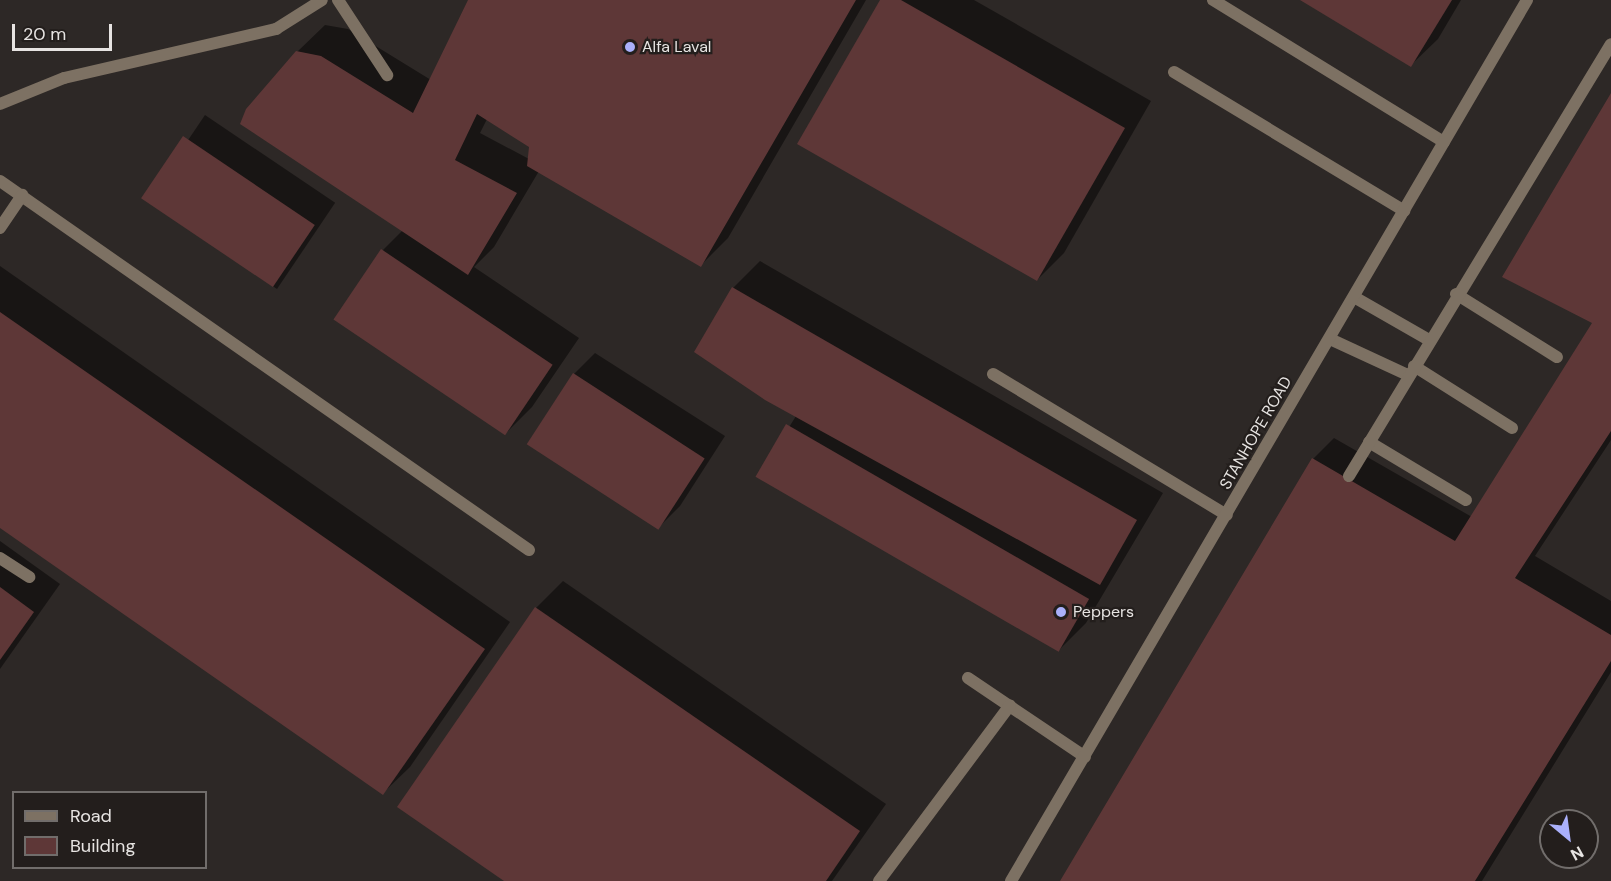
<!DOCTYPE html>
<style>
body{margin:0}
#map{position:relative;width:1611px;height:881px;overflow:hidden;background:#2d2826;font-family:"DM Sans",sans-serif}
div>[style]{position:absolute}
.shadow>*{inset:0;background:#0007;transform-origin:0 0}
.building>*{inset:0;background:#5e3737;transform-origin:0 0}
.lane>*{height:12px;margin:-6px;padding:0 6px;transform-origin:6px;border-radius:6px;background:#7d7163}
.street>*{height:12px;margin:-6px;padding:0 6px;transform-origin:6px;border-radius:6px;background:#7d7163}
.dots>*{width:16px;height:16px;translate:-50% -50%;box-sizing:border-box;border:3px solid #231e1c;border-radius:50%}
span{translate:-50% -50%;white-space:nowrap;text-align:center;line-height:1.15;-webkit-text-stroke:4.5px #231e1c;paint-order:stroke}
.poi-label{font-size:16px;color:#e7e4e2}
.left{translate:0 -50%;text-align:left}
.street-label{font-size:16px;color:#e7e4e2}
.legend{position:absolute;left:12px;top:791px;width:195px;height:78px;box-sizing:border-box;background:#231e1c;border:2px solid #716d6b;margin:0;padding:8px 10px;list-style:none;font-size:18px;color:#e7e4e2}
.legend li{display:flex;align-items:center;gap:12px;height:30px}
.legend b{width:30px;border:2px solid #716d6b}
.north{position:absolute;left:1539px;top:809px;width:60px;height:60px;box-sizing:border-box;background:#231e1c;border:2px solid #716d6b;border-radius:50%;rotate:151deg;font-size:16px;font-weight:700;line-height:24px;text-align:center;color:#e7e4e2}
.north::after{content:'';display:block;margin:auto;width:21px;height:27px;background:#aab0fb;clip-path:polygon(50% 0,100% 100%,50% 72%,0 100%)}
.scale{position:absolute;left:12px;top:24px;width:100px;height:27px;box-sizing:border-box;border:3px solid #e7e4e2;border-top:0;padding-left:8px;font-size:18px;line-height:21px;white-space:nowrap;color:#e7e4e2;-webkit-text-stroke:4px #231e1c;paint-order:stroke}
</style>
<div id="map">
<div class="shadow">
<i style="clip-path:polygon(evenodd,470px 0,866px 0,728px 238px,701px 265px,539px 171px,494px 247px,474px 267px,579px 338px,532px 407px,505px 434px,383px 250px,403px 230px,297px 52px,325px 25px,348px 29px,431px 80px,470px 0,487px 119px,530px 146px,529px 159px,480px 133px,487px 119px)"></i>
<i style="clip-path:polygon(881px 0,974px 0,1151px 101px,1064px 253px,1037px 280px)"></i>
<i style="clip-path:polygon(1302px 0,1461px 0,1438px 39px,1411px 65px)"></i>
<i style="clip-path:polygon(1611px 96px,1611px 440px,1535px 556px,1611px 601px,1611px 672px,1482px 881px,1062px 881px,1313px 459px,1334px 438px,1472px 517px,1594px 322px)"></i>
<i style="left:205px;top:115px;width:157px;height:104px;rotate:34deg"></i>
<i style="clip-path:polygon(760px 261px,1163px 493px,1086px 623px,1059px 650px,758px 477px,796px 416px,733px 288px)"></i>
<i style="clip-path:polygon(0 266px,510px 622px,410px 767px,383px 793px,0 527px)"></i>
<i style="clip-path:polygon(595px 353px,725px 436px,680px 506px,659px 527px,574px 374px)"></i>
<i style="clip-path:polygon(0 541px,60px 584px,0 669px)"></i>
<i style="clip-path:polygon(563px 581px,886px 804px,832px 881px,507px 881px,536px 608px)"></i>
</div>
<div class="building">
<i style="clip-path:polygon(468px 0,856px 0,701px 267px,527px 166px,529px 147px,477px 114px,455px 160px,517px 193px,468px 275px,240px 124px,246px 109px,296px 51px,321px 56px,413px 113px)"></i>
<i style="clip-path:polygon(880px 0,901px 0,1125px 128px,1037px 281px,797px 144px)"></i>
<i style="clip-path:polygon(1300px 0,1452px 0,1411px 67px)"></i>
<i style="clip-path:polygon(1611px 93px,1611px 431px,1515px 578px,1611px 635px,1611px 661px,1475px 881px,1060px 881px,1312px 458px,1455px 541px,1592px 323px,1502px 277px)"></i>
<i style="left:183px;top:136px;width:159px;height:75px;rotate:34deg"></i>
<i style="left:381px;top:249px;width:207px;height:85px;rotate:34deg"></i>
<i style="clip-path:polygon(732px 287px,1137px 520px,1100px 585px,765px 400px,694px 352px)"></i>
<i style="clip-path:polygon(0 312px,485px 649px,383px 795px,0 528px)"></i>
<i style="left:573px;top:373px;width:157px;height:85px;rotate:33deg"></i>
<i style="left:786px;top:424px;width:350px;height:61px;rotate:30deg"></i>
<i style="clip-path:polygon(0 587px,34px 612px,0 660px)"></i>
<i style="clip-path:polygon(535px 607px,860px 831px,826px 881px,504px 881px,397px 807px)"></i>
</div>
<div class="lane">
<i style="left:338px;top:0;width:90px;rotate:56.8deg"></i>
<i style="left:1213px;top:0;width:271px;rotate:31.6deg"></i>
<i style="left:1174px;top:72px;width:269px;rotate:31.1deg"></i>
<i style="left:0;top:181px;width:645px;rotate:34.9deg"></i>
<i style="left:0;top:228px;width:40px;rotate:-56deg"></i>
<i style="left:1456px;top:294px;width:119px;rotate:32deg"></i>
<i style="left:1354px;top:297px;width:86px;rotate:29.8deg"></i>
<i style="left:1330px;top:339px;width:86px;rotate:24.8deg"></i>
<i style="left:1414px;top:366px;width:116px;rotate:32.3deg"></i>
<i style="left:993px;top:374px;width:273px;rotate:31.1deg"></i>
<i style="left:1369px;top:442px;width:113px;rotate:30.9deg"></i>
<i style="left:1349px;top:476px;width:505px;rotate:-58.76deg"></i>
<i style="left:0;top:558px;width:35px;rotate:33deg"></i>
<i style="left:968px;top:678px;width:141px;rotate:34deg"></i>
<i style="left:879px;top:881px;width:219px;rotate:-53.3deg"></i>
</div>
<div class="street">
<i style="left:0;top:104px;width:69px;rotate:-22.1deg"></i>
<i style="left:64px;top:78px;width:218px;rotate:-13deg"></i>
<i style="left:276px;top:29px;width:54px;rotate:-32.2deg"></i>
<i style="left:1011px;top:881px;width:1021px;rotate:-59.64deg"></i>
</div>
<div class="dots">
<i style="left:630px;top:47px;background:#aab0fb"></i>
<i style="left:1061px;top:612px;background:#aab0fb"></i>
</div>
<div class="poi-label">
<span class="left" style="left:642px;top:47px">Alfa Laval</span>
<span class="left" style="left:1073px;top:612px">Peppers</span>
</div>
<div class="street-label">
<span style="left:1256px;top:433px;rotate:-60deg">STANHOPE ROAD</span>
</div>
<ul class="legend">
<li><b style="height:8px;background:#7d7163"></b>Road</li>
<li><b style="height:16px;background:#5e3737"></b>Building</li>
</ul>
<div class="north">N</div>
<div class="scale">20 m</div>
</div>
